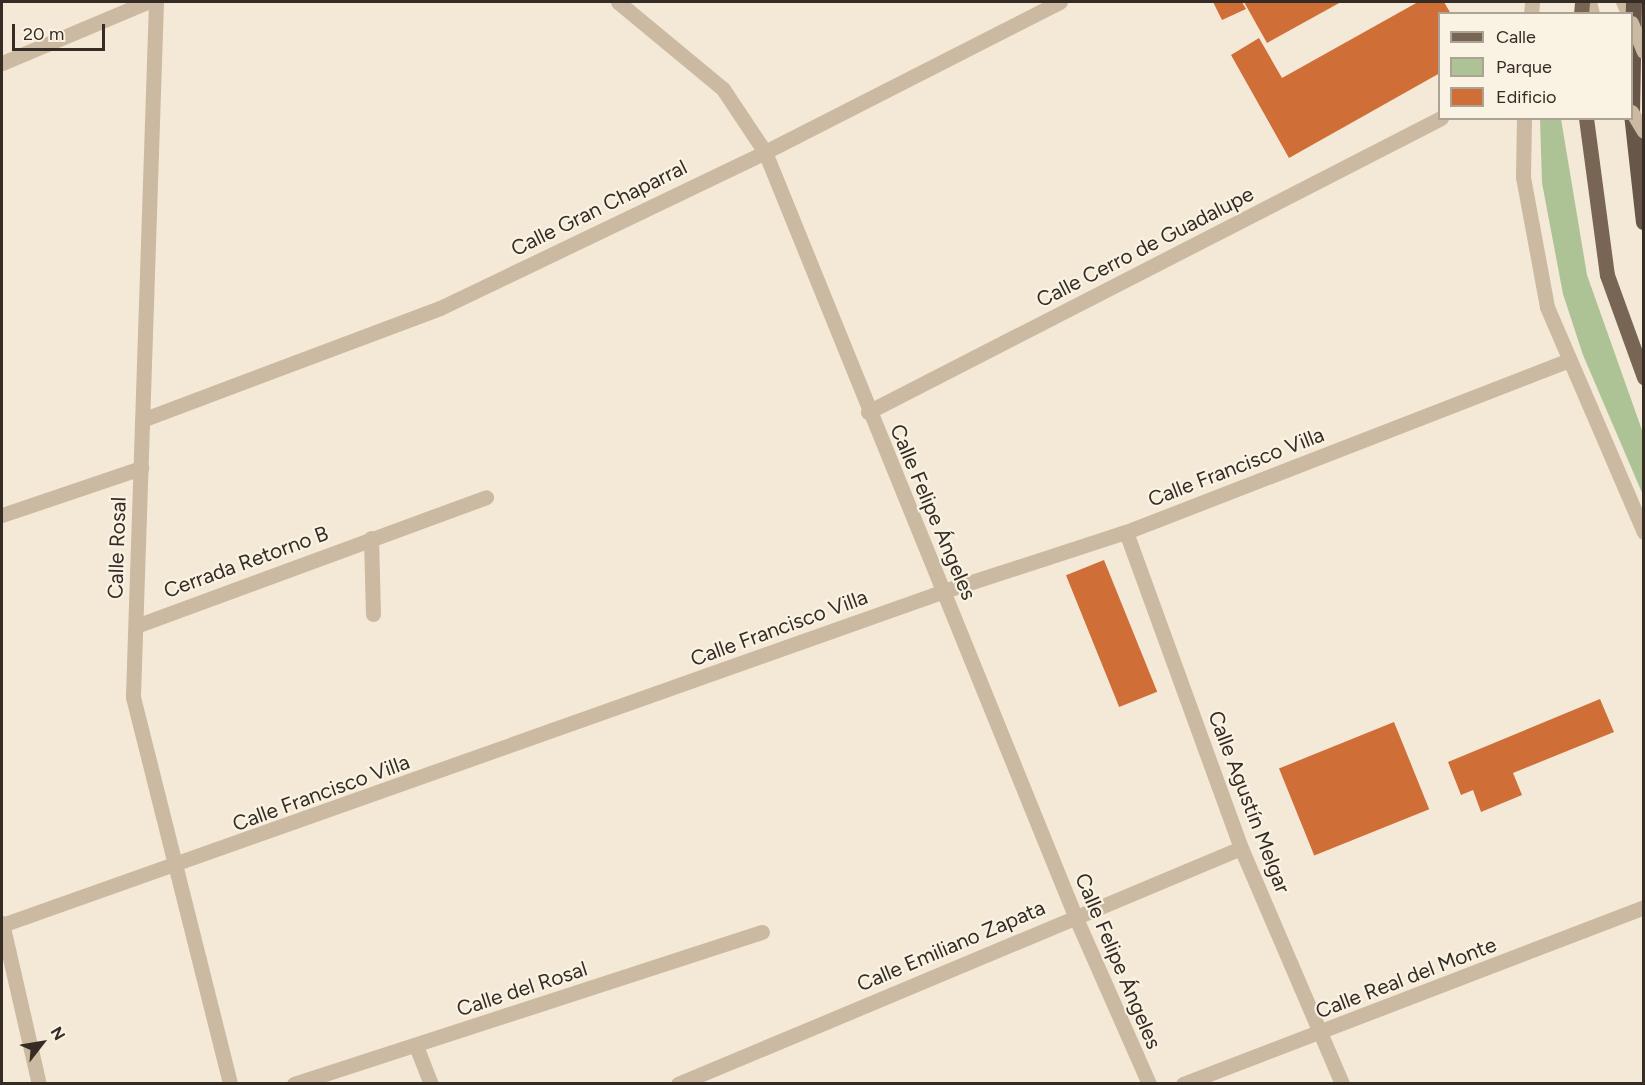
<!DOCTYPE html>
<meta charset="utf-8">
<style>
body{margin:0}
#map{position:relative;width:1645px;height:1085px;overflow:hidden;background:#f3e9d6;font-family:Figtree,sans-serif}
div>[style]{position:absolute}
.green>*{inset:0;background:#aec395}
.building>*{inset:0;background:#d06e37;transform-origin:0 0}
.service>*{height:14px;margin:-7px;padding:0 7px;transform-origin:7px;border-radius:7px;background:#cbb9a1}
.minor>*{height:15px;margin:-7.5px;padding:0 7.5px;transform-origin:7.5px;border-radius:7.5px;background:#cbb9a1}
.tertiary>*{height:15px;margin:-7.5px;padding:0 7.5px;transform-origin:7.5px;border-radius:7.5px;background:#cbb9a1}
.primary>*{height:15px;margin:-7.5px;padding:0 7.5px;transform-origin:7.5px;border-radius:7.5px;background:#796554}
.trunk>*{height:16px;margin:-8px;padding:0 8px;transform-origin:8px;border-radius:8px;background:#685648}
.service-bridge>*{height:14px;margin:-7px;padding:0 7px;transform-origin:7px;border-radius:7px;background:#cbb9a1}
span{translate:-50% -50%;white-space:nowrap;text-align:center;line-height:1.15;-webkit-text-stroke:4.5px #faf2e2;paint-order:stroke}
.street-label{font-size:21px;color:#352c25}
.frame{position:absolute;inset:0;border:3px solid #352c25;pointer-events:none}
.legend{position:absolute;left:1438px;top:12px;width:195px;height:108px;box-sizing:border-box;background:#faf2e2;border:2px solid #aba396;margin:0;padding:8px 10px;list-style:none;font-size:18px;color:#352c25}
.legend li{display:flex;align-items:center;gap:12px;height:30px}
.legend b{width:30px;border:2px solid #aba396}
.north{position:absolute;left:12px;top:1013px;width:60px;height:60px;-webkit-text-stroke:4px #faf2e2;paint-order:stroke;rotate:59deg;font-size:16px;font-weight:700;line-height:24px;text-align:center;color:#352c25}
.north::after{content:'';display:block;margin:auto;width:21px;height:27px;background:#352c25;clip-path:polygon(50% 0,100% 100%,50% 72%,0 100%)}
.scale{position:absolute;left:12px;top:24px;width:93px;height:27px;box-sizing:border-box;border:3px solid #352c25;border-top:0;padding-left:8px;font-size:18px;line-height:21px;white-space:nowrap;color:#352c25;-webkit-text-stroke:4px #faf2e2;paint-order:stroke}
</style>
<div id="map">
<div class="green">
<i style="clip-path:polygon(1540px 119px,1561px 119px,1587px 275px,1643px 433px,1643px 495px,1583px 355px,1563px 294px,1542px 183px)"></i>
</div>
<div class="building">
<i style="clip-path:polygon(1213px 2px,1242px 2px,1246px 9px,1222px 20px)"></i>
<i style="clip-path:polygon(1244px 2px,1341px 2px,1267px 43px)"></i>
<i style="clip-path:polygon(1418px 2px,1444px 2px,1451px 14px,1440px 14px,1440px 73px,1289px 158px,1231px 55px,1259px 38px,1282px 78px)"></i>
<i style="left:1104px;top:560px;width:142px;height:41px;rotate:68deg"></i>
<i style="clip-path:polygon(1600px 699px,1614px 732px,1513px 773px,1522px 795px,1481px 812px,1473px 790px,1461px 795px,1448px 762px)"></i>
<i style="left:1394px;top:722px;width:94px;height:124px;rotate:68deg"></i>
</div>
<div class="service">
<i style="left:1590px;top:2px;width:12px;rotate:76deg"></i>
<i style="left:1623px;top:2px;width:13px;rotate:67deg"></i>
</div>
<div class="minor">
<i style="left:156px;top:2px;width:695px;rotate:91.9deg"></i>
<i style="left:133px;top:697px;width:399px;rotate:75.9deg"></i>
<i style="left:2px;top:63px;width:157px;rotate:-22.8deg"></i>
<i style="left:868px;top:412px;width:644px;rotate:-27.16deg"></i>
<i style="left:142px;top:420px;width:318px;rotate:-20.6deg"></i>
<i style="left:440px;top:308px;width:361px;rotate:-25.6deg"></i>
<i style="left:765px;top:152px;width:331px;rotate:-27deg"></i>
<i style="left:2px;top:515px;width:147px;rotate:-18.7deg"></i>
<i style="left:1126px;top:532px;width:336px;rotate:70deg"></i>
<i style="left:1241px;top:848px;width:257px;rotate:66.8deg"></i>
<i style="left:371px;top:538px;width:76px;rotate:88.5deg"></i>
<i style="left:136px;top:626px;width:373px;rotate:-20.2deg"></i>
<i style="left:2px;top:923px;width:165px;rotate:77.1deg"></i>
<i style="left:2px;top:925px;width:999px;rotate:-19.52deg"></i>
<i style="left:944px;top:591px;width:191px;rotate:-18deg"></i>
<i style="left:1126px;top:532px;width:472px;rotate:-21.2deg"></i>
<i style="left:416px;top:1046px;width:41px;rotate:68.5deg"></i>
<i style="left:294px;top:1084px;width:492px;rotate:-18deg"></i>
<i style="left:678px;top:1084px;width:610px;rotate:-22.74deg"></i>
<i style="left:1183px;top:1084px;width:494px;rotate:-21deg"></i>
</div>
<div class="tertiary">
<i style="left:618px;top:2px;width:136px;rotate:39.6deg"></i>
<i style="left:723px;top:89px;width:76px;rotate:56.3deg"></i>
<i style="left:765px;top:152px;width:824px;rotate:67.91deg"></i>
<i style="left:1075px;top:916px;width:184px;rotate:66.2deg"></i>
<i style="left:1531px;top:14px;width:12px;rotate:-85deg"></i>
<i style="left:1524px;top:118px;width:59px;rotate:91deg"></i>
<i style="left:1523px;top:177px;width:132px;rotate:79.5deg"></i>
<i style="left:1547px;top:307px;width:245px;rotate:66.7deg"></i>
</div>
<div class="primary">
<i style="left:1581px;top:14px;width:12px;rotate:-85deg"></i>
<i style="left:1586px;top:118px;width:158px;rotate:82.4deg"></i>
<i style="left:1607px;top:275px;width:109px;rotate:70.1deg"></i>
</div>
<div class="trunk">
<i style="left:1634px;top:2px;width:112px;rotate:91deg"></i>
<i style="left:1632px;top:114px;width:109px;rotate:83.7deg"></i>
</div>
<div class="service-bridge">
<i style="left:1632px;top:23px;width:31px;rotate:68deg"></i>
<i style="left:1632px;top:112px;width:23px;rotate:59deg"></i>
</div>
<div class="street-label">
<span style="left:599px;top:208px;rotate:-26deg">Calle Gran Chaparral</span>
<span style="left:1145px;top:247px;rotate:-27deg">Calle Cerro de Guadalupe</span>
<span style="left:1236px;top:467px;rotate:-21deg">Calle Francisco Villa</span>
<span style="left:933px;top:512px;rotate:67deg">Calle Felipe Ángeles</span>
<span style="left:117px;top:548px;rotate:-88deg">Calle Rosal</span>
<span style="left:246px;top:562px;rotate:-20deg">Cerrada Retorno B</span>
<span style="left:779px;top:628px;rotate:-20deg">Calle Francisco Villa</span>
<span style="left:321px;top:793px;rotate:-20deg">Calle Francisco Villa</span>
<span style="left:1249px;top:802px;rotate:69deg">Calle Agustín Melgar</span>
<span style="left:951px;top:946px;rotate:-23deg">Calle Emiliano Zapata</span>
<span style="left:1118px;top:961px;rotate:67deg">Calle Felipe Ángeles</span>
<span style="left:1406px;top:978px;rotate:-21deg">Calle Real del Monte</span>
<span style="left:522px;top:989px;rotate:-18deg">Calle del Rosal</span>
</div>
<div class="frame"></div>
<ul class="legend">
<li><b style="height:8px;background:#796554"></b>Calle</li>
<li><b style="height:16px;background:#aec395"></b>Parque</li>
<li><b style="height:16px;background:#d06e37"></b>Edificio</li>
</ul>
<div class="north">N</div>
<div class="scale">20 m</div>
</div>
